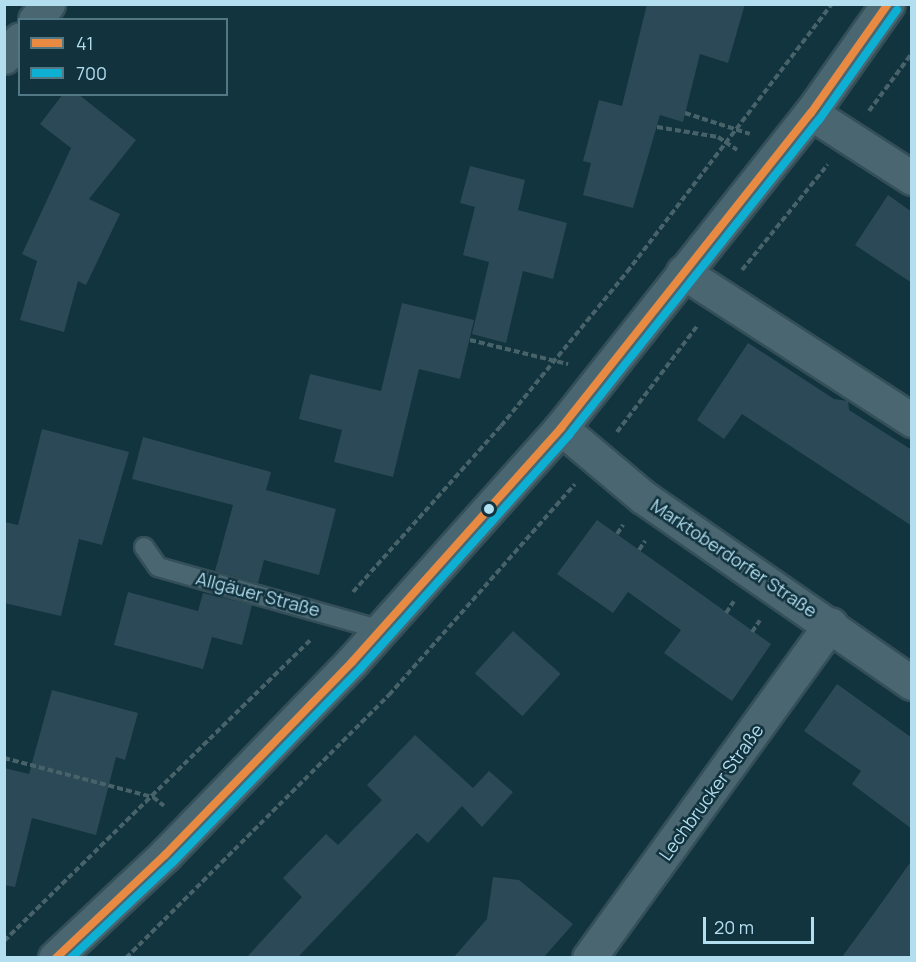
<!DOCTYPE html>
<meta charset="utf-8">
<style>
body{margin:0}
#map{position:relative;width:916px;height:962px;overflow:hidden;background:#12343e;font-family:Manrope,sans-serif}
div>[style]{position:absolute}
.building>*{inset:0;background:#2c4957;transform-origin:0 0}
.path>*{height:4px;margin-top:-2px;transform-origin:0;background:repeating-linear-gradient(90deg,#48626a 0 6px,transparent 0 9px)}
.roads{filter:drop-shadow(2px 0 #344f58) drop-shadow(-2px 0 #344f58) drop-shadow(0 2px #344f58) drop-shadow(0 -2px #344f58)}
.service>*{height:18px;margin:-9px;padding:0 9px;transform-origin:9px;border-radius:9px;background:#496671}
.minor>*{height:33px;margin:-16.5px;padding:0 16.5px;transform-origin:16.5px;border-radius:16.5px;background:#496671}
.secondary>*{height:33px;margin:-16.5px;padding:0 16.5px;transform-origin:16.5px;border-radius:16.5px;background:#496671}
.bus-1>*{height:8px;margin:-4px;padding:0 4px;transform-origin:4px;border-radius:4px;background:#e98a42}
.bus-2>*{height:8px;margin:-4px;padding:0 4px;transform-origin:4px;border-radius:4px;background:#0dafd3}
.dots>*{width:16px;height:16px;translate:-50% -50%;box-sizing:border-box;border:3px solid #12323d;border-radius:50%}
span{translate:-50% -50%;white-space:nowrap;text-align:center;line-height:1.15;-webkit-text-stroke:5px #12323d;paint-order:stroke}
.street-label{font-size:18px;color:#b2def0}
.frame{position:absolute;inset:0;border:6px solid #b2def0;pointer-events:none}
.legend{position:absolute;left:18px;top:18px;width:210px;height:78px;box-sizing:border-box;background:#12323d;border:2px solid #527785;margin:0;padding:8px 10px;list-style:none;font-size:18px;color:#b2def0}
.legend li{display:flex;align-items:center;gap:12px;height:30px}
.legend b{width:30px;border:2px solid #527785}
.scale{position:absolute;left:703px;top:917px;width:111px;height:27px;box-sizing:border-box;border:3px solid #b2def0;border-top:0;padding-left:8px;font-size:18px;line-height:21px;white-space:nowrap;color:#b2def0;-webkit-text-stroke:4px #12323d;paint-order:stroke}
</style>
<div id="map">
<div class="building">
<i style="clip-path:polygon(647px 4px,745px 4px,728px 63px,700px 54px,683px 122px,660px 115px,633px 208px,583px 195px,591px 163px,583px 161px,599px 100px,622px 106px)"></i>
<i style="clip-path:polygon(63px 94px,78px 94px,136px 140px,89px 199px,120px 214px,86px 285px,78px 281px,64px 332px,20px 320px,37px 261px,22px 254px,71px 148px,40px 124px)"></i>
<i style="clip-path:polygon(470px 166px,525px 180px,518px 210px,567px 223px,553px 279px,523px 271px,506px 343px,472px 334px,489px 262px,463px 255px,475px 207px,460px 203px)"></i>
<i style="clip-path:polygon(888px 195px,912px 212px,912px 283px,855px 245px)"></i>
<i style="clip-path:polygon(402px 303px,474px 320px,460px 379px,419px 369px,393px 477px,334px 462px,342px 430px,299px 419px,310px 374px,381px 391px)"></i>
<i style="clip-path:polygon(748px 343px,834px 399px,848px 401px,849px 410px,912px 450px,912px 526px,742px 414px,724px 439px,697px 420px)"></i>
<i style="clip-path:polygon(42px 429px,129px 452px,102px 545px,79px 539px,61px 616px,4px 603px,4px 522px,18px 525px)"></i>
<i style="clip-path:polygon(143px 437px,271px 472px,266px 490px,336px 509px,319px 575px,264px 560px,258px 583px,215px 571px,233px 505px,132px 479px)"></i>
<i style="clip-path:polygon(597px 520px,771px 644px,732px 701px,664px 653px,681px 630px,628px 592px,613px 613px,557px 574px)"></i>
<i style="clip-path:polygon(128px 592px,198px 611px,203px 593px,252px 605px,242px 645px,212px 637px,203px 669px,114px 645px)"></i>
<i style="left:513px;top:631px;width:64px;height:57px;rotate:42deg"></i>
<i style="clip-path:polygon(837px 684px,912px 738px,912px 829px,852px 784px,861px 771px,804px 731px)"></i>
<i style="clip-path:polygon(52px 690px,138px 713px,125px 760px,116px 757px,96px 835px,32px 818px,15px 887px,4px 885px,4px 768px,29px 774px)"></i>
<i style="clip-path:polygon(415px 735px,473px 788px,489px 771px,513px 792px,482px 827px,462px 806px,428px 843px,417px 833px,298px 957px,247px 957px,302px 897px,283px 878px,326px 834px,338px 845px,382px 800px,367px 785px)"></i>
<i style="clip-path:polygon(912px 860px,912px 957px,842px 957px,875px 912px)"></i>
<i style="clip-path:polygon(493px 877px,519px 880px,573px 924px,544px 957px,454px 957px,487px 919px)"></i>
</div>
<div class="path">
<i style="left:869px;top:111px;width:72px;rotate:-53.4deg"></i>
<i style="left:685px;top:113px;width:68px;rotate:17.9deg"></i>
<i style="left:657px;top:127px;width:62px;rotate:9.3deg"></i>
<i style="left:718px;top:137px;width:23px;rotate:34deg"></i>
<i style="left:742px;top:270px;width:136px;rotate:-50.9deg"></i>
<i style="left:470px;top:340px;width:101px;rotate:13.8deg"></i>
<i style="left:617px;top:432px;width:134px;rotate:-52.9deg"></i>
<i style="left:617px;top:534px;width:11px;rotate:-56deg"></i>
<i style="left:639px;top:550px;width:11px;rotate:-56deg"></i>
<i style="left:353px;top:592px;width:222px;rotate:-48.3deg"></i>
<i style="left:501px;top:426px;width:199px;rotate:-50.7deg"></i>
<i style="left:627px;top:272px;width:337px;rotate:-52.6deg"></i>
<i style="left:726px;top:613px;width:14px;rotate:-56deg"></i>
<i style="left:752px;top:632px;width:14px;rotate:-56deg"></i>
<i style="left:4px;top:758px;width:154px;rotate:14.7deg"></i>
<i style="left:153px;top:797px;width:14px;rotate:39deg"></i>
<i style="left:4px;top:941px;width:429px;rotate:-44.5deg"></i>
<i style="left:126px;top:958px;width:372px;rotate:-45deg"></i>
<i style="left:389px;top:695px;width:281px;rotate:-48.6deg"></i>
</div>
<div class="roads">
<div class="service">
<i style="left:144px;top:547px;width:24px;rotate:55deg"></i>
<i style="left:158px;top:567px;width:233px;rotate:15.7deg"></i>
</div>
<div class="minor">
<i style="left:35px;top:20px;width:21px;rotate:-51deg"></i>
<i style="left:4px;top:57px;width:24px;rotate:-48deg"></i>
<i style="left:811px;top:113px;width:120px;rotate:32.8deg"></i>
<i style="left:683px;top:272px;width:273px;rotate:32.9deg"></i>
<i style="left:561px;top:428px;width:107px;rotate:40.1deg"></i>
<i style="left:643px;top:497px;width:327px;rotate:34.7deg"></i>
<i style="left:589px;top:958px;width:412px;rotate:-54.1deg"></i>
</div>
<div class="secondary">
<i style="left:55px;top:958px;width:151px;rotate:-43.1deg"></i>
<i style="left:165px;top:855px;width:269px;rotate:-45.9deg"></i>
<i style="left:352px;top:662px;width:314px;rotate:-48.2deg"></i>
<i style="left:561px;top:428px;width:402px;rotate:-51.6deg"></i>
<i style="left:811px;top:113px;width:133px;rotate:-54.8deg"></i>
</div>
</div>
<div class="bus-1">
<i style="left:56px;top:958px;width:150px;rotate:-43.4deg"></i>
<i style="left:165px;top:855px;width:269px;rotate:-45.9deg"></i>
<i style="left:352px;top:662px;width:314px;rotate:-48.2deg"></i>
<i style="left:561px;top:428px;width:402px;rotate:-51.6deg"></i>
<i style="left:811px;top:113px;width:133px;rotate:-54.8deg"></i>
</div>
<div class="bus-2">
<i style="left:71px;top:958px;width:140px;rotate:-43.3deg"></i>
<i style="left:173px;top:862px;width:269px;rotate:-45.9deg"></i>
<i style="left:360px;top:669px;width:314px;rotate:-48.2deg"></i>
<i style="left:569px;top:435px;width:402px;rotate:-51.6deg"></i>
<i style="left:819px;top:120px;width:135px;rotate:-54.7deg"></i>
</div>
<div class="dots">
<i style="left:489px;top:509px;background:#b2def0"></i>
</div>
<div class="street-label">
<span style="left:734px;top:558px;rotate:34deg">Marktoberdorfer Straße</span>
<span style="left:258px;top:594px;rotate:15deg">Allgäuer Straße</span>
<span style="left:711px;top:792px;rotate:-54deg">Lechbrucker Straße</span>
</div>
<div class="frame"></div>
<ul class="legend">
<li><b style="height:8px;background:#e98a42"></b>41</li>
<li><b style="height:8px;background:#0dafd3"></b>700</li>
</ul>
<div class="scale">20 m</div>
</div>
